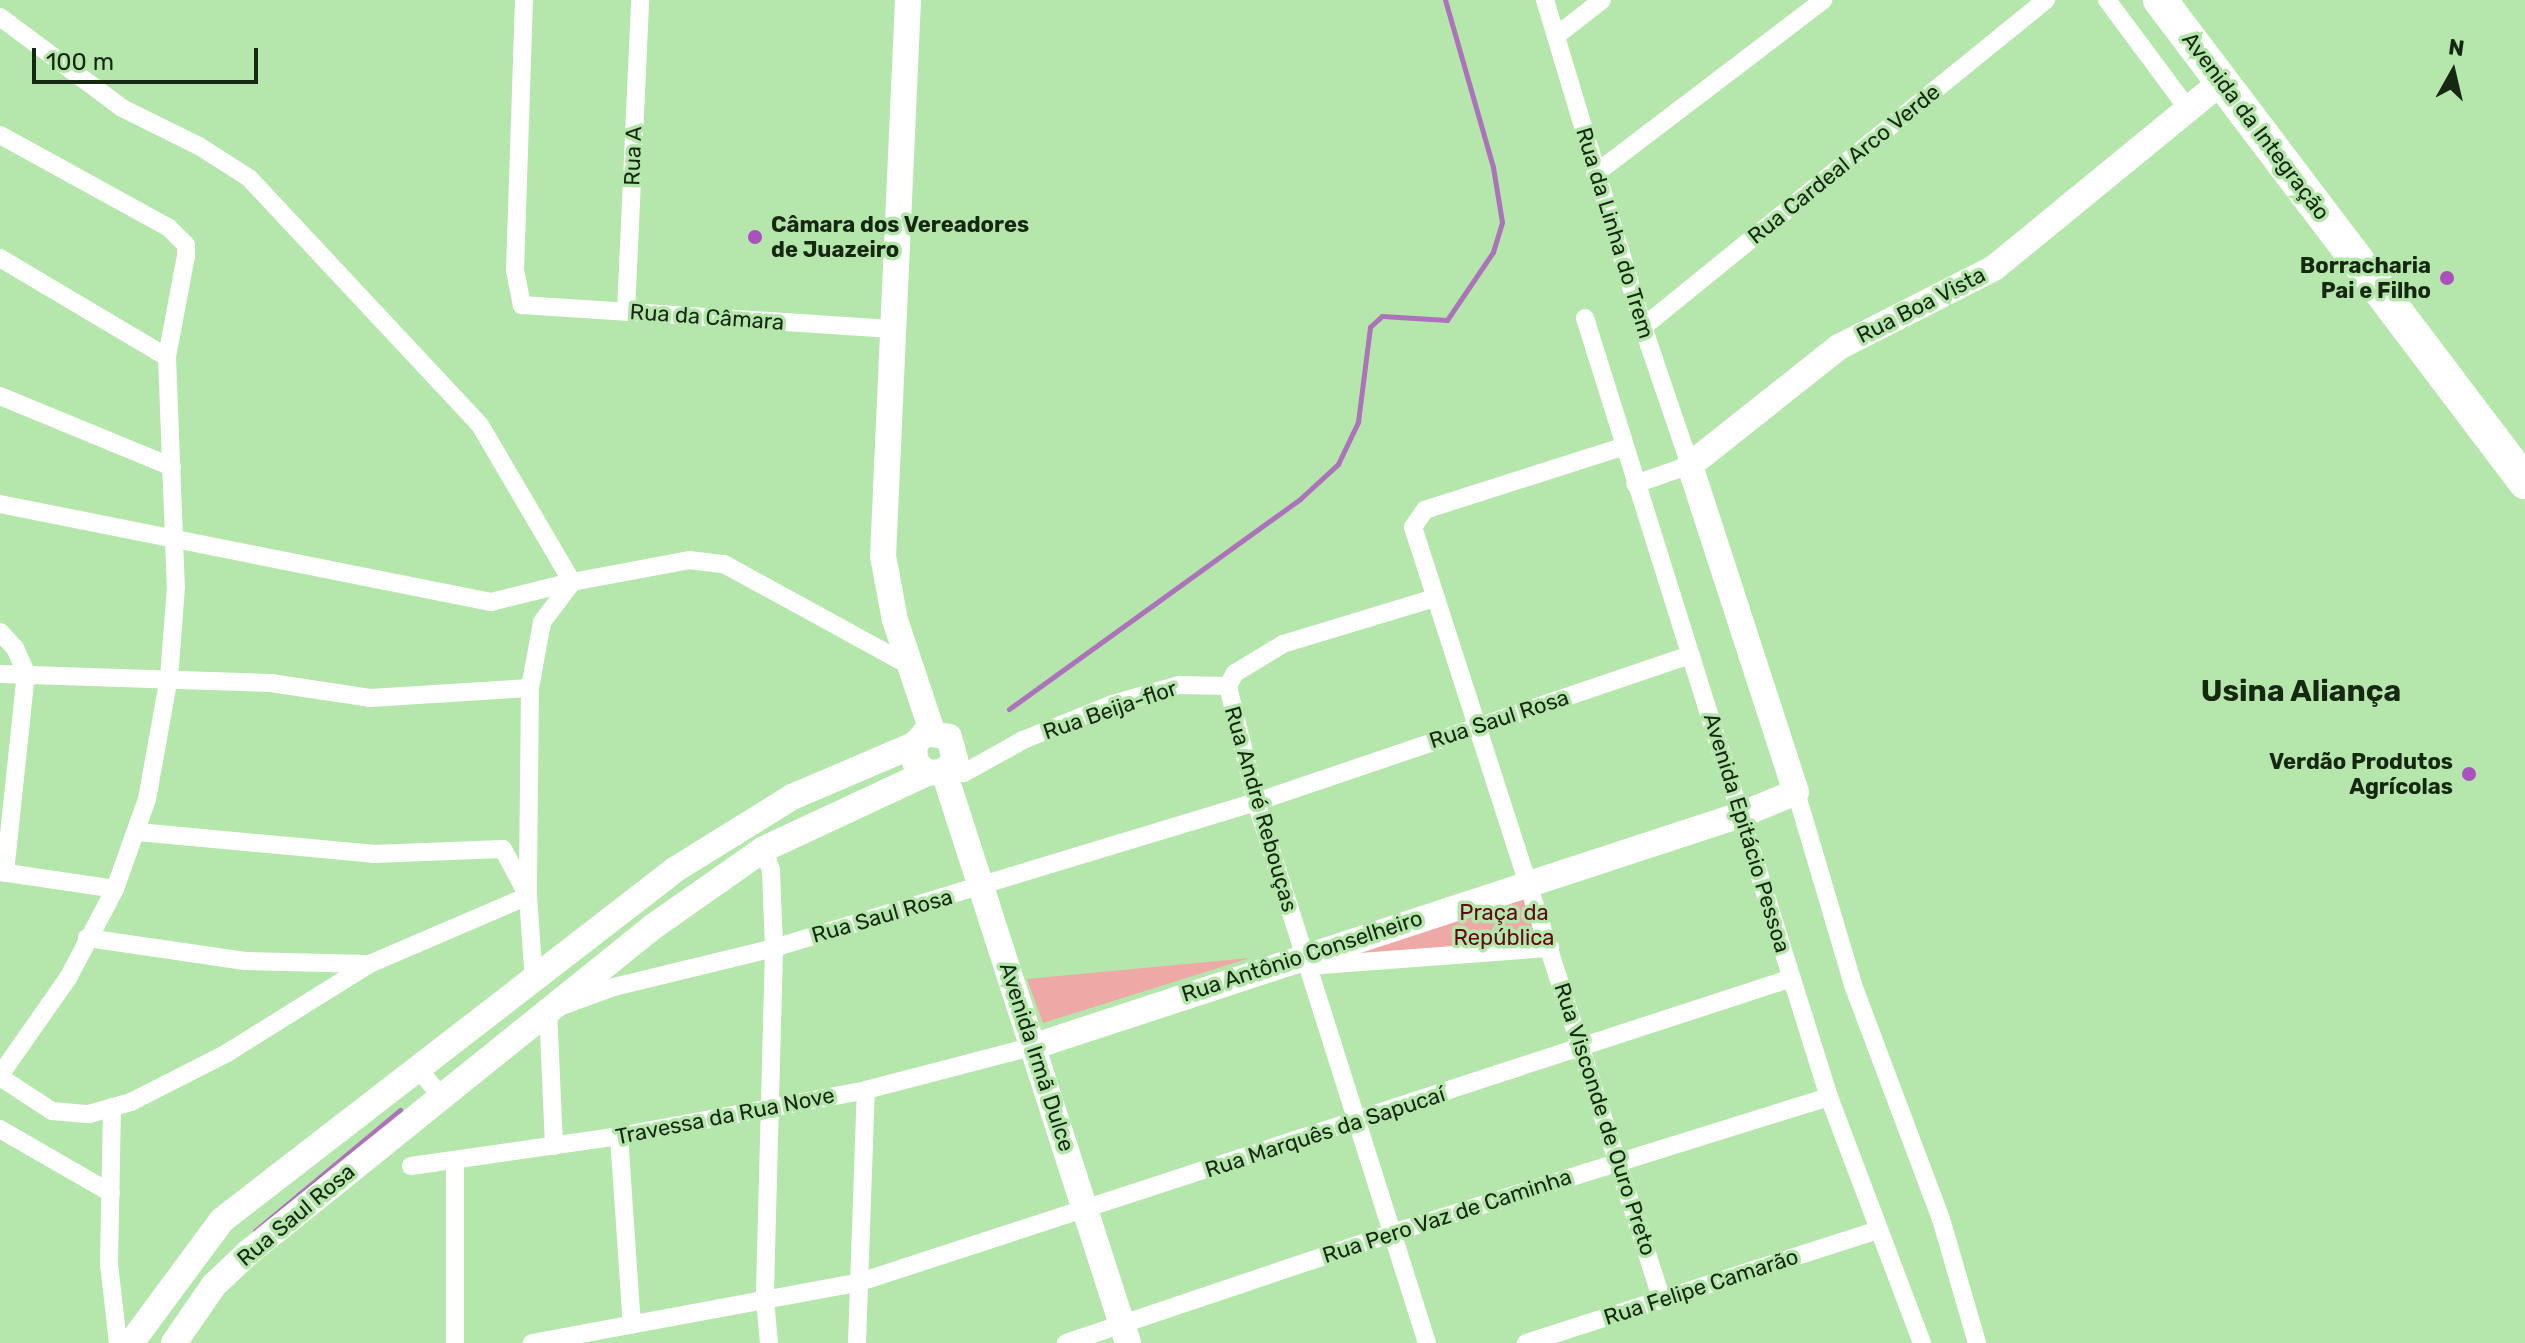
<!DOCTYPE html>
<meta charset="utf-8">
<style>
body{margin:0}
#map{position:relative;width:2525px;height:1343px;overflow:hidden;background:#b5e6ab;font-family:Rubik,sans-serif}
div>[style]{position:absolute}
.green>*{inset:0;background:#eea9a7}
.stream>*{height:5px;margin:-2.5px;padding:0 2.5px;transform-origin:2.5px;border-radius:2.5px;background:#ad73ba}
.street>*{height:18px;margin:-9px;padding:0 9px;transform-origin:9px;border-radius:9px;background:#fff}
.secondary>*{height:26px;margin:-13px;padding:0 13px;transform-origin:13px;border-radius:13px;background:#fff}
.highway>*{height:34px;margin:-17px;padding:0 17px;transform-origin:17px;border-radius:17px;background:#fff}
.dots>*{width:22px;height:22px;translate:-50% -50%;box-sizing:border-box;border:4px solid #b5e6ab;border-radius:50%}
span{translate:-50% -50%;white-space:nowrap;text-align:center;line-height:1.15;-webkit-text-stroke:7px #b5e6ab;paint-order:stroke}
.street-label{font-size:22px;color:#162812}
.poi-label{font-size:22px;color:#162812;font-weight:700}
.left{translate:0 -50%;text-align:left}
.right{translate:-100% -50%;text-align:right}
.park-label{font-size:22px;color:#620817}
.district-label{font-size:30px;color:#162812;font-weight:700}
.north{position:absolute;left:2413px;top:32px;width:80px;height:80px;-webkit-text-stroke:6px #b5e6ab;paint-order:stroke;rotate:8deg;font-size:22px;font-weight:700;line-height:32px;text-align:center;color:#162812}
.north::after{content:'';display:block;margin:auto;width:28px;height:36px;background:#162812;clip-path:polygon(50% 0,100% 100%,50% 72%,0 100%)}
.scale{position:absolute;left:32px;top:48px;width:226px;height:36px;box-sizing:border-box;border:4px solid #162812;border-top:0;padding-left:10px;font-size:24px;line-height:28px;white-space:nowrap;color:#162812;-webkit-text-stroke:6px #b5e6ab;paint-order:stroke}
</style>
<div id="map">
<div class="green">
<i style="clip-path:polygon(1524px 893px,1542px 945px,1315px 961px)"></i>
<i style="clip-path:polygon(1250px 958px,1043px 1023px,1027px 979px)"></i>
</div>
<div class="stream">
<i style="left:1009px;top:709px;width:359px;rotate:-35.8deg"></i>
<i style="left:1300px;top:499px;width:52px;rotate:-42.6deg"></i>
<i style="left:1338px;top:464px;width:47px;rotate:-64.5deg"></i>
<i style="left:1358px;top:422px;width:96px;rotate:-82.8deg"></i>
<i style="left:1370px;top:327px;width:16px;rotate:-43deg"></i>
<i style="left:1382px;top:316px;width:65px;rotate:3.5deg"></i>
<i style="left:1447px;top:320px;width:82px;rotate:-55.9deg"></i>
<i style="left:1493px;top:252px;width:31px;rotate:-73deg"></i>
<i style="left:1502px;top:222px;width:56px;rotate:-99.3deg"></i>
<i style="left:1493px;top:167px;width:174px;rotate:-106deg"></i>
<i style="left:255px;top:1231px;width:189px;rotate:-39.8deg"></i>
</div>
<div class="street">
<i style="left:524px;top:0;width:270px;rotate:91.9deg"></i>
<i style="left:515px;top:270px;width:36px;rotate:79deg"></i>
<i style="left:522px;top:305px;width:371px;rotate:3.7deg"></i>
<i style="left:1545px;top:0;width:341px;rotate:73.3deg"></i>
<i style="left:1643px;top:327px;width:146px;rotate:71.2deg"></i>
<i style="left:1690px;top:465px;width:58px;rotate:160.9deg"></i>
<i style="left:2107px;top:0;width:136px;rotate:53.4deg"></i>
<i style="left:0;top:17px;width:152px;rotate:36.7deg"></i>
<i style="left:122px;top:108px;width:86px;rotate:26.3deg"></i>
<i style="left:199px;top:146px;width:59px;rotate:32.6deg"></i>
<i style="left:249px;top:178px;width:338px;rotate:46.9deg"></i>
<i style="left:480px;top:425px;width:182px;rotate:59.6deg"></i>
<i style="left:572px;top:582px;width:119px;rotate:-10.6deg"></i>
<i style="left:689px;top:560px;width:35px;rotate:7deg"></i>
<i style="left:724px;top:564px;width:212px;rotate:28.7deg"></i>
<i style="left:1556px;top:36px;width:58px;rotate:-38deg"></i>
<i style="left:0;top:135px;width:193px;rotate:28.8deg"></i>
<i style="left:169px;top:228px;width:24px;rotate:45deg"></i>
<i style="left:186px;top:245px;width:11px;rotate:90deg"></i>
<i style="left:186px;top:256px;width:103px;rotate:100.7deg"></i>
<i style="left:167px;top:357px;width:230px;rotate:87.8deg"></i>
<i style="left:176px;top:587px;width:90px;rotate:94.4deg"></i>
<i style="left:169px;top:677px;width:124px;rotate:100.2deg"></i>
<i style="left:147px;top:799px;width:96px;rotate:109.6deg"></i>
<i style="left:115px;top:889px;width:101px;rotate:117.8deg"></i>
<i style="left:68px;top:978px;width:118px;rotate:125deg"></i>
<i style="left:1595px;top:174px;width:287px;rotate:-37.3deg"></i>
<i style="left:0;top:258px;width:194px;rotate:30.7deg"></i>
<i style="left:626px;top:312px;width:312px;rotate:-87.4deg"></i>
<i style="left:1585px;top:318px;width:816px;rotate:72.61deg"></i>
<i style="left:1829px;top:1097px;width:263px;rotate:69.3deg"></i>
<i style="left:1643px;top:327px;width:519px;rotate:-39.06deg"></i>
<i style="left:0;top:396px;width:186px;rotate:22.4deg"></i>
<i style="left:1622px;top:447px;width:207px;rotate:162.3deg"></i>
<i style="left:1425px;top:510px;width:21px;rotate:125deg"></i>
<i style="left:1413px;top:527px;width:812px;rotate:72.15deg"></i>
<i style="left:0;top:504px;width:501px;rotate:11.29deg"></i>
<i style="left:491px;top:602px;width:83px;rotate:-13.9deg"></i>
<i style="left:0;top:632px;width:22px;rotate:47deg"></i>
<i style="left:15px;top:648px;width:27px;rotate:66deg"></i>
<i style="left:26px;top:673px;width:201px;rotate:96deg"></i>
<i style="left:0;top:674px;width:271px;rotate:1.9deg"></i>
<i style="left:271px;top:683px;width:100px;rotate:8.6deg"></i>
<i style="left:370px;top:698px;width:160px;rotate:-3.6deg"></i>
<i style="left:530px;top:688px;width:208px;rotate:90.6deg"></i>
<i style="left:528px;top:896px;width:173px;rotate:156.8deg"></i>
<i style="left:369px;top:964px;width:124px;rotate:-178.6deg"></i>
<i style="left:245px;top:961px;width:160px;rotate:-171.7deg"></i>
<i style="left:1228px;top:686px;width:119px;rotate:76.4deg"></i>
<i style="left:1256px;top:802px;width:567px;rotate:72.46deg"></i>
<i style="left:530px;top:688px;width:67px;rotate:-79.7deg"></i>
<i style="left:542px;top:622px;width:46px;rotate:-52.9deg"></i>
<i style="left:964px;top:773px;width:68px;rotate:-29.2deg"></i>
<i style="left:1023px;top:740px;width:97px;rotate:-21.8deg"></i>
<i style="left:1113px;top:704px;width:69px;rotate:-16.1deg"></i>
<i style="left:1179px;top:685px;width:49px;rotate:1.2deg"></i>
<i style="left:1228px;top:686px;width:15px;rotate:-62deg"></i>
<i style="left:1235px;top:673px;width:56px;rotate:-31.1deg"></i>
<i style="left:1283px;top:644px;width:158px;rotate:-16.9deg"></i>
<i style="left:1796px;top:792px;width:201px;rotate:73.5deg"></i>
<i style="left:1853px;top:985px;width:250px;rotate:69.4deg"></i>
<i style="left:1941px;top:1219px;width:129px;rotate:73.8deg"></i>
<i style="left:138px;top:832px;width:236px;rotate:5.3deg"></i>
<i style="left:373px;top:854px;width:130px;rotate:-2.2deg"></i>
<i style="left:503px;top:849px;width:53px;rotate:62deg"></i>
<i style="left:528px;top:896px;width:85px;rotate:86deg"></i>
<i style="left:764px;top:849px;width:22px;rotate:72deg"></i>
<i style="left:771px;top:870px;width:78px;rotate:87.8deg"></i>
<i style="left:774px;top:948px;width:352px;rotate:91.5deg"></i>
<i style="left:765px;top:1300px;width:43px;rotate:84.7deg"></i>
<i style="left:0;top:872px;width:116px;rotate:8.4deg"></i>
<i style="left:1308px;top:966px;width:243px;rotate:-4.3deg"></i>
<i style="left:417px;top:1067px;width:35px;rotate:51deg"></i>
<i style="left:0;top:1077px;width:62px;rotate:33.2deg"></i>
<i style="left:52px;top:1111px;width:37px;rotate:5deg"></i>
<i style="left:89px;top:1114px;width:44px;rotate:-15.9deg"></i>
<i style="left:131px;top:1102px;width:108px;rotate:-27deg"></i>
<i style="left:227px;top:1053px;width:166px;rotate:-32deg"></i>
<i style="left:112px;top:1107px;width:157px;rotate:91.1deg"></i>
<i style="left:109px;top:1264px;width:80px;rotate:83.5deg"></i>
<i style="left:0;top:1129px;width:128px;rotate:30deg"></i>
<i style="left:619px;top:1136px;width:189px;rotate:86.1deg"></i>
<i style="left:554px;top:1146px;width:135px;rotate:-92.5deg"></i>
<i style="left:548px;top:1011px;width:70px;rotate:-20deg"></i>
<i style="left:614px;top:987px;width:165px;rotate:-13.7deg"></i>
<i style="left:774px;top:948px;width:504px;rotate:-16.85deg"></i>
<i style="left:1256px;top:802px;width:459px;rotate:-18.7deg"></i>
<i style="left:455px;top:1163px;width:180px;rotate:90deg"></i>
<i style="left:411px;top:1166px;width:210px;rotate:-8.2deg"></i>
<i style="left:619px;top:1136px;width:251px;rotate:-10.5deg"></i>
<i style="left:866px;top:1090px;width:175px;rotate:-14.6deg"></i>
<i style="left:532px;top:1343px;width:330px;rotate:-10.5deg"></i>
<i style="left:857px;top:1283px;width:983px;rotate:-18.07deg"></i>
<i style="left:857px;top:1343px;width:253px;rotate:-88deg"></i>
<i style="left:1066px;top:1343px;width:344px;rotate:-18.6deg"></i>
<i style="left:1392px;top:1233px;width:458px;rotate:-17.3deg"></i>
<i style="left:1526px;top:1343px;width:369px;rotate:-17.8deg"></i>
</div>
<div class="secondary">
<i style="left:908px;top:0;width:557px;rotate:92.57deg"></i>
<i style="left:883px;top:556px;width:65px;rotate:79.4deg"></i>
<i style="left:895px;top:620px;width:117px;rotate:71.6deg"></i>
<i style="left:944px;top:772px;width:600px;rotate:72.14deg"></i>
<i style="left:1035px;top:1046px;width:745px;rotate:-18.14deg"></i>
<i style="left:1743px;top:814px;width:57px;rotate:-22.5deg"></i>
<i style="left:1796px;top:792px;width:344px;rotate:-108deg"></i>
<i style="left:1690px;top:465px;width:190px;rotate:-38.4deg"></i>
<i style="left:1839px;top:347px;width:174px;rotate:-27deg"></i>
<i style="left:1994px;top:268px;width:297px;rotate:-39.3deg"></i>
<i style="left:131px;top:1343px;width:153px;rotate:-53.5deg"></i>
<i style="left:222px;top:1220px;width:574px;rotate:-37.71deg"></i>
<i style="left:676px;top:869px;width:137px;rotate:-31.8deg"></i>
<i style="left:792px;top:797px;width:133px;rotate:-23.1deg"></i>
<i style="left:914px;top:745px;width:16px;rotate:-47deg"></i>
<i style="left:925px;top:733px;width:24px;rotate:9deg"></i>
<i style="left:949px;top:737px;width:24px;rotate:75deg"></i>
<i style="left:955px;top:760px;width:16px;rotate:133deg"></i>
<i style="left:944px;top:772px;width:17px;rotate:177deg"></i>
<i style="left:927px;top:773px;width:16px;rotate:-137deg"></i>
<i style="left:915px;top:762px;width:17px;rotate:-93deg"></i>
<i style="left:174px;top:1343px;width:70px;rotate:-55.4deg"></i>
<i style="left:214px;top:1285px;width:48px;rotate:-43.3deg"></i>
<i style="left:249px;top:1252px;width:520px;rotate:-38.83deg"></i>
<i style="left:654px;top:926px;width:134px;rotate:-35deg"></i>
<i style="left:764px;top:849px;width:180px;rotate:-25deg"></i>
</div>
<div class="highway">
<i style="left:2160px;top:0;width:605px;rotate:52.86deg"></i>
</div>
<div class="dots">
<i style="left:755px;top:237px;background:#aa51bd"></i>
<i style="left:2447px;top:278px;background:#aa51bd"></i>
<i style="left:2469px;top:774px;background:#aa51bd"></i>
</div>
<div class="street-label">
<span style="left:2256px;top:126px;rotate:53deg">Avenida da Integração</span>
<span style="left:633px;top:156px;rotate:-88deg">Rua A</span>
<span style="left:1844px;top:164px;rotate:-39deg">Rua Cardeal Arco Verde</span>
<span style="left:1615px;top:233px;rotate:73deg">Rua da Linha do Trem</span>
<span style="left:1921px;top:305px;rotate:-27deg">Rua Boa Vista</span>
<span style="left:707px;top:317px;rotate:4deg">Rua da Câmara</span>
<span style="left:1110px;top:710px;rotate:-19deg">Rua Beija-flor</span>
<span style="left:1499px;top:719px;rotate:-18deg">Rua Saul Rosa</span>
<span style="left:1261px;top:809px;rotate:74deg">Rua André Rebouças</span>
<span style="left:1747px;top:833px;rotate:73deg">Avenida Epitácio Pessoa</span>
<span style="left:882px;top:916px;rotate:-16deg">Rua Saul Rosa</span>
<span style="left:1302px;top:956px;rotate:-18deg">Rua Antônio Conselheiro</span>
<span style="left:1037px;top:1057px;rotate:72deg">Avenida Irmã Dulce</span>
<span style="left:725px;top:1116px;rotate:-11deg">Travessa da Rua Nove</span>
<span style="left:1605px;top:1119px;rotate:72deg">Rua Visconde de Ouro Preto</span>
<span style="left:1325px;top:1132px;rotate:-18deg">Rua Marquês da Sapucaí</span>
<span style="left:296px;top:1215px;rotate:-40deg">Rua Saul Rosa</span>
<span style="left:1447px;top:1216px;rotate:-18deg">Rua Pero Vaz de Caminha</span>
<span style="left:1701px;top:1287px;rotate:-18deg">Rua Felipe Camarão</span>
</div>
<div class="poi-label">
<span class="left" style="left:771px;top:237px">Câmara dos Vereadores<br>de Juazeiro</span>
<span class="right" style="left:2431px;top:278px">Borracharia<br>Pai e Filho</span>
<span class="right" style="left:2453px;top:774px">Verdão Produtos<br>Agrícolas</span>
</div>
<div class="park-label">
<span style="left:1504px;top:925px">Praça da<br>República</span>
</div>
<div class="district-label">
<span style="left:2301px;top:691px">Usina Aliança</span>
</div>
<div class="north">N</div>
<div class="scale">100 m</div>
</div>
